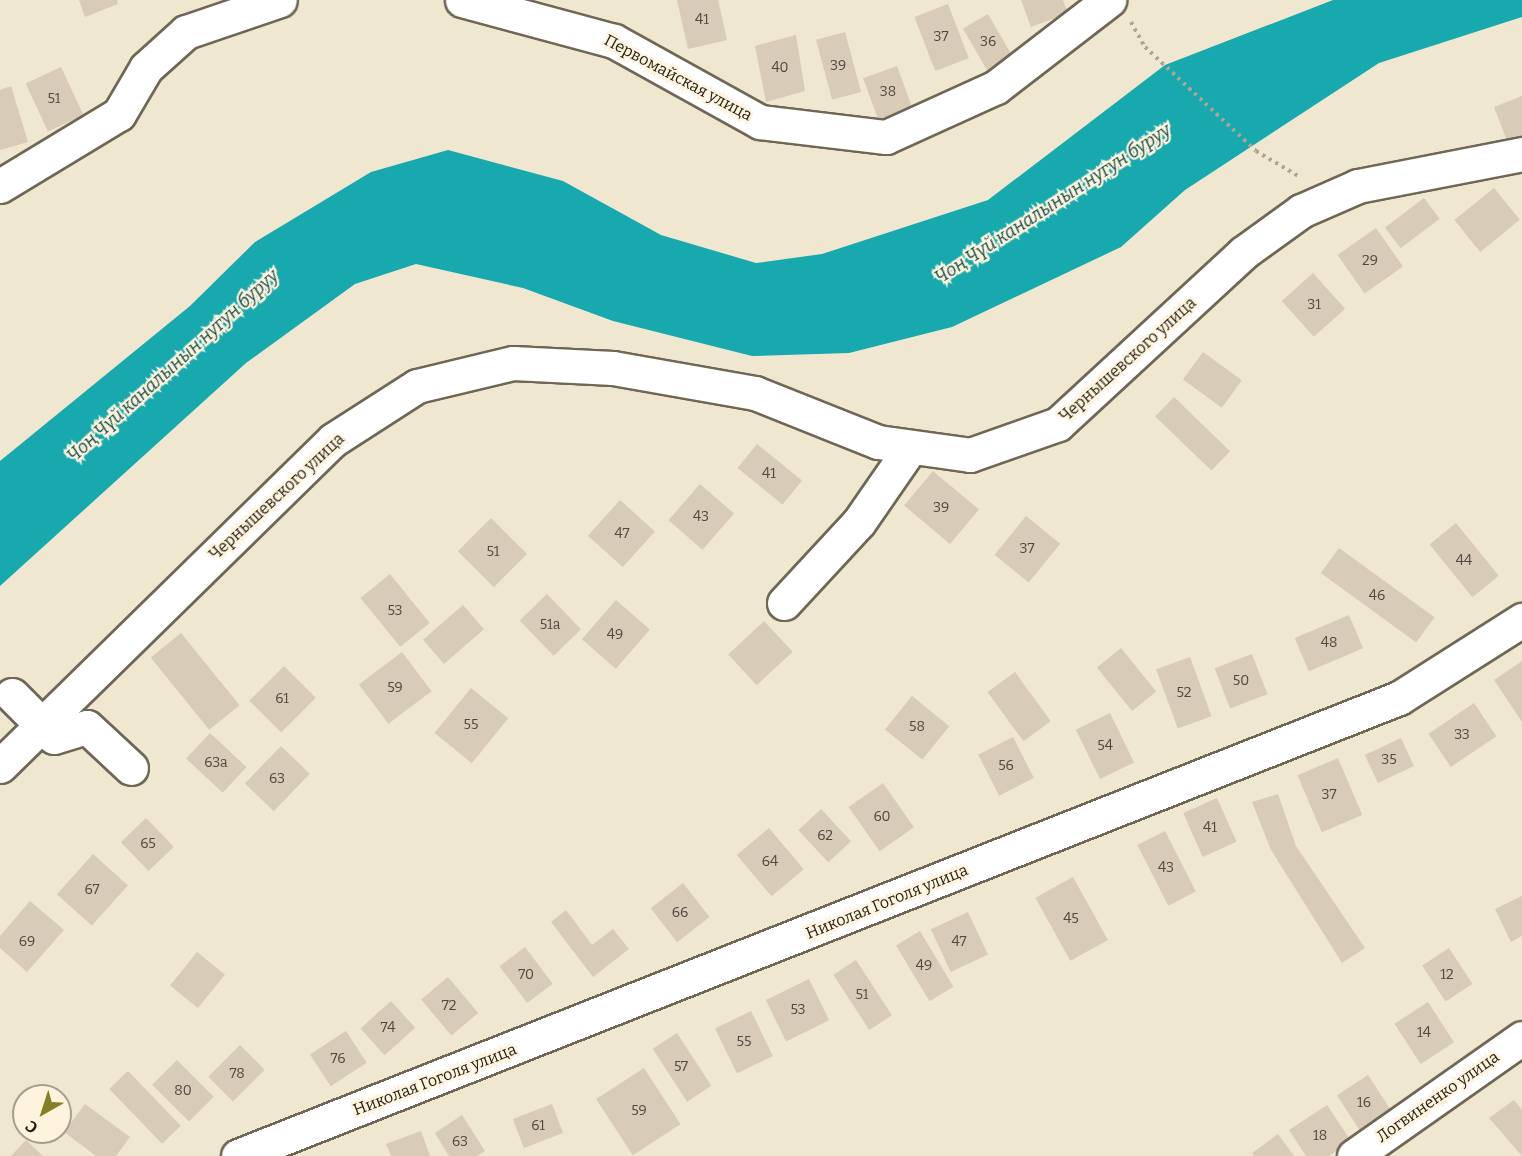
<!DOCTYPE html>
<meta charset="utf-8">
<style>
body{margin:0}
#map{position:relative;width:1522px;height:1156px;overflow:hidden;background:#f0e7d1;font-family:Bitter,serif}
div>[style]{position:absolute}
.water>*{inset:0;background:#18a9ae}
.building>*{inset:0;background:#d8cbb8;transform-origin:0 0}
.path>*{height:4px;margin-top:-2px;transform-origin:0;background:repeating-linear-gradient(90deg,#ada594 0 3px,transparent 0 7.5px)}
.roads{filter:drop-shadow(2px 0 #6f6754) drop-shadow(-2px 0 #6f6754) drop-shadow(0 2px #6f6754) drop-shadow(0 -2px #6f6754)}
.minor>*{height:33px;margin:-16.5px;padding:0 16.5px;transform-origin:16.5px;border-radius:16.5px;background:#fff}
span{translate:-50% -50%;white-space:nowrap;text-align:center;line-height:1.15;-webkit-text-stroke:4.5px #fef4de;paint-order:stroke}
.number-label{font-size:14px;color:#4f483e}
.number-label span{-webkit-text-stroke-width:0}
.street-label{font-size:16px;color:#211d15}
.water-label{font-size:18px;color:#114a4c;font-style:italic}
.north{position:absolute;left:12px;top:1084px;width:60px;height:60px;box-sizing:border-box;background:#fef4de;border:2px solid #a69e8e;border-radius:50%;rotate:219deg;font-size:16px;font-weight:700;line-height:24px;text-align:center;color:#211d15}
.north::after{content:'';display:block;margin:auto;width:21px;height:27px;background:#857f26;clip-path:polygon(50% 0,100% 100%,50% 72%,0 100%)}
</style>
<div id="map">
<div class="water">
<i style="clip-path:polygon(1333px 0,1522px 0,1522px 17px,1379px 63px,1185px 190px,1121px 247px,952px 327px,849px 353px,752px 356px,613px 321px,523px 288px,416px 264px,355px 284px,246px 363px,0 586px,0 461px,190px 306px,255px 242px,371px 172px,448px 150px,563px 181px,661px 235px,756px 263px,822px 254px,988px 200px,1165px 65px)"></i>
</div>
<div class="building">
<i style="clip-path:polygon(79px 0,117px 0,118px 4px,85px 17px)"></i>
<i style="clip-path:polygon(677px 0,718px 0,727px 40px,688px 49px)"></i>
<i style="clip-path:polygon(1021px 0,1063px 0,1068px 13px,1031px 27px)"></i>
<i style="left:948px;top:4px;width:58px;height:36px;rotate:69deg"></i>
<i style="left:988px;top:14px;width:48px;height:29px;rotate:60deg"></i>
<i style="left:845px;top:32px;width:62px;height:30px;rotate:75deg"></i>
<i style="clip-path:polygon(796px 35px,805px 91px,766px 102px,755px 46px)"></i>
<i style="left:897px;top:66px;width:44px;height:36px;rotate:70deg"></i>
<i style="left:61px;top:67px;width:53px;height:39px;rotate:65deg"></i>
<i style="clip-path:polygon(11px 86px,28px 142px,0 150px,0 90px)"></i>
<i style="clip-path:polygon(1522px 96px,1522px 138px,1508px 143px,1494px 107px)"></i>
<i style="left:1494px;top:188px;width:41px;height:51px;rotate:51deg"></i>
<i style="left:1424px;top:198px;width:26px;height:49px;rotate:53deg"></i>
<i style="left:1376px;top:228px;width:47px;height:47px;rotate:55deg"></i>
<i style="left:1313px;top:273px;width:48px;height:42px;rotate:48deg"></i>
<i style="left:1203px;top:352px;width:48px;height:34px;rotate:36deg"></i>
<i style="left:1174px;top:397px;width:78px;height:27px;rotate:44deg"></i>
<i style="left:757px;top:444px;width:58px;height:31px;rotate:39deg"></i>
<i style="left:933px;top:471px;width:60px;height:45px;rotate:40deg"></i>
<i style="left:700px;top:484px;width:45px;height:48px;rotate:41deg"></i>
<i style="left:620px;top:500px;width:47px;height:48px;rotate:42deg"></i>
<i style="left:1026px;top:516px;width:44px;height:50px;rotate:39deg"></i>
<i style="left:491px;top:518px;width:51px;height:47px;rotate:45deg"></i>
<i style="left:1456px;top:523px;width:68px;height:34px;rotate:51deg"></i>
<i style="left:1339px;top:548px;width:118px;height:31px;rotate:36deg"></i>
<i style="left:390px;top:574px;width:63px;height:38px;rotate:51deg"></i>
<i style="left:547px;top:594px;width:49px;height:38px;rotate:46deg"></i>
<i style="left:616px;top:600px;width:45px;height:52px;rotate:41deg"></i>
<i style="left:463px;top:605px;width:32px;height:53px;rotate:49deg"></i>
<i style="left:1349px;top:615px;width:36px;height:59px;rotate:67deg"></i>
<i style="left:764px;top:621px;width:42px;height:49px;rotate:47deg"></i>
<i style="left:181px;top:633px;width:93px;height:39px;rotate:51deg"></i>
<i style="left:1121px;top:648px;width:56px;height:31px;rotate:51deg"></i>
<i style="left:402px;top:652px;width:49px;height:54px;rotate:53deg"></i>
<i style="left:1252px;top:654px;width:43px;height:40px;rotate:69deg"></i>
<i style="left:1190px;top:657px;width:63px;height:36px;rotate:70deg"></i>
<i style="clip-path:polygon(1522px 661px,1522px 722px,1494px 680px)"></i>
<i style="left:284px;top:666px;width:45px;height:49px;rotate:45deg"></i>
<i style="left:1015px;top:672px;width:61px;height:34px;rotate:54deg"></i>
<i style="left:471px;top:688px;width:48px;height:58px;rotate:39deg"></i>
<i style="left:912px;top:696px;width:48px;height:43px;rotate:39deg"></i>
<i style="left:1474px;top:703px;width:40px;height:55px;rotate:56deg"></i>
<i style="left:1110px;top:713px;width:55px;height:38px;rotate:64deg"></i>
<i style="left:210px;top:733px;width:50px;height:35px;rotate:43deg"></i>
<i style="left:1013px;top:737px;width:46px;height:39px;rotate:63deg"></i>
<i style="left:1401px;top:738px;width:31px;height:40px;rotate:65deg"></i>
<i style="left:281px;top:746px;width:40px;height:52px;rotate:44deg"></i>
<i style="left:1338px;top:758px;width:62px;height:44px;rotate:67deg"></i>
<i style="left:883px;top:783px;width:54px;height:42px;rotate:55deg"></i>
<i style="clip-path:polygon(1278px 794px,1296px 846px,1365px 948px,1342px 963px,1271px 850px,1252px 802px)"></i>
<i style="left:1217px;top:798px;width:48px;height:37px;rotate:66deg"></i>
<i style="left:821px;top:809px;width:44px;height:31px;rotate:47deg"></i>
<i style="left:146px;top:818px;width:40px;height:35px;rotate:46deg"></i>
<i style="left:769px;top:828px;width:54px;height:42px;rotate:50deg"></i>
<i style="left:1165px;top:831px;width:68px;height:31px;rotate:63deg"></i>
<i style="left:93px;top:854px;width:47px;height:54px;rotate:42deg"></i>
<i style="left:1073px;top:877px;width:72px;height:43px;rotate:61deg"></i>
<i style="left:683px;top:883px;width:43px;height:41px;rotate:52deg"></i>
<i style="clip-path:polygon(1522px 896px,1522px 936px,1511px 942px,1495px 909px)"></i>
<i style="clip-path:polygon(30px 901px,64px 930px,27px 972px,0 948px,0 936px)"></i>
<i style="clip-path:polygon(566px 910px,592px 945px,613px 929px,629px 949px,593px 977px,551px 922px)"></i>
<i style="left:968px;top:912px;width:47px;height:41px;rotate:65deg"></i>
<i style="left:920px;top:931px;width:65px;height:28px;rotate:59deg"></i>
<i style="left:525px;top:947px;width:46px;height:32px;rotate:53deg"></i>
<i style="left:1449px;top:948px;width:43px;height:32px;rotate:57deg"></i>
<i style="left:197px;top:952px;width:36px;height:43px;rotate:39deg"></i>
<i style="left:856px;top:960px;width:66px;height:27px;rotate:57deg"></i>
<i style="left:448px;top:977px;width:47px;height:35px;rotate:50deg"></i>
<i style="left:809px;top:979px;width:46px;height:48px;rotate:64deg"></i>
<i style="left:391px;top:1001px;width:36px;height:41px;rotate:48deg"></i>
<i style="left:1428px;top:1002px;width:48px;height:40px;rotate:57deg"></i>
<i style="left:751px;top:1011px;width:50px;height:40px;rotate:64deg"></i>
<i style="left:346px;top:1031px;width:38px;height:43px;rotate:57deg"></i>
<i style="left:677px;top:1033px;width:63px;height:29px;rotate:57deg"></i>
<i style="left:240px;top:1045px;width:35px;height:45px;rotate:45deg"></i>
<i style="left:177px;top:1060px;width:52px;height:35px;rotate:45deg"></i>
<i style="left:644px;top:1068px;width:67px;height:57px;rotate:57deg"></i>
<i style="left:128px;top:1071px;width:76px;height:26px;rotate:46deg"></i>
<i style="left:1368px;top:1075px;width:42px;height:37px;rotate:57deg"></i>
<i style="clip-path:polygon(1514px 1100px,1522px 1110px,1522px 1156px,1489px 1118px)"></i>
<i style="clip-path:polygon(85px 1104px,130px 1137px,116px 1156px,96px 1156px,64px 1132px)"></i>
<i style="left:552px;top:1104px;width:31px;height:42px;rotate:69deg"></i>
<i style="clip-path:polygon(1327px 1105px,1351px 1141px,1329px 1156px,1306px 1156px,1289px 1130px)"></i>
<i style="clip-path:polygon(462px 1115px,485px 1151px,477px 1156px,449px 1156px,435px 1133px)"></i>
<i style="clip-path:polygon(421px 1131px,430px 1156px,391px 1156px,386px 1144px)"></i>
<i style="clip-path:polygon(1278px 1134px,1294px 1156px,1254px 1156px,1252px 1153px)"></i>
<i style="clip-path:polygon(26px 1140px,43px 1156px,11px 1156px)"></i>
</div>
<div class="path">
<i style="left:1131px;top:22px;width:29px;rotate:61deg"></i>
<i style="left:1145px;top:47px;width:152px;rotate:43.1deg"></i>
<i style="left:1256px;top:151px;width:51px;rotate:30.6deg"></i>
</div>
<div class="roads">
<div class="minor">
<i style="left:462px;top:0;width:157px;rotate:15.1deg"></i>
<i style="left:614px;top:41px;width:167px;rotate:29deg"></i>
<i style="left:760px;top:122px;width:127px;rotate:6.8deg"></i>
<i style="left:886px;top:137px;width:121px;rotate:-24.4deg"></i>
<i style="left:996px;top:87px;width:143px;rotate:-37.6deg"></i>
<i style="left:0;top:186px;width:139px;rotate:-31.2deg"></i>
<i style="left:119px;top:114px;width:53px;rotate:-59.6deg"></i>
<i style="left:146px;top:68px;width:54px;rotate:-42deg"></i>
<i style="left:186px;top:32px;width:99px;rotate:-18.8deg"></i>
<i style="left:784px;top:603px;width:110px;rotate:-47.2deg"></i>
<i style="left:859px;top:522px;width:91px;rotate:-55.3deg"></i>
<i style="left:12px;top:695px;width:59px;rotate:45deg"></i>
<i style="left:54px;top:737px;width:34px;rotate:-17deg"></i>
<i style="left:87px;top:727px;width:60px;rotate:43deg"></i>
<i style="left:0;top:766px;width:466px;rotate:-44.4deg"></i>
<i style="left:333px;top:440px;width:100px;rotate:-32.7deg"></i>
<i style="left:417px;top:386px;width:99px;rotate:-13.5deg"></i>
<i style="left:513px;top:363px;width:100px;rotate:2.9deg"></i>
<i style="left:613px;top:368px;width:144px;rotate:10deg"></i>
<i style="left:755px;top:393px;width:132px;rotate:21.7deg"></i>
<i style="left:878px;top:442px;width:93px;rotate:8deg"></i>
<i style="left:970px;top:455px;width:93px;rotate:-19.4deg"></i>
<i style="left:1058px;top:424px;width:252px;rotate:-42.7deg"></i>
<i style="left:1243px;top:253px;width:72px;rotate:-35.9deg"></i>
<i style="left:1301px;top:211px;width:62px;rotate:-23.7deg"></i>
<i style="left:1358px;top:186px;width:167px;rotate:-11deg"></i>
<i style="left:238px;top:1156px;width:1248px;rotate:-21.53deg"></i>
<i style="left:1399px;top:698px;width:146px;rotate:-32.4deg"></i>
<i style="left:1354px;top:1156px;width:205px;rotate:-35.1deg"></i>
</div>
</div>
<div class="number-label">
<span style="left:702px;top:20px">41</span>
<span style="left:941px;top:37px">37</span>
<span style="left:988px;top:42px">36</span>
<span style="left:838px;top:66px">39</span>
<span style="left:780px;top:68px">40</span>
<span style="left:888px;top:92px">38</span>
<span style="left:54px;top:99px">51</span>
<span style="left:1370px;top:261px">29</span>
<span style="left:1314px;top:305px">31</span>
<span style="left:769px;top:474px">41</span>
<span style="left:941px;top:508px">39</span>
<span style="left:701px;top:517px">43</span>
<span style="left:622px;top:534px">47</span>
<span style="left:1027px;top:549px">37</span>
<span style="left:493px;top:552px">51</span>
<span style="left:1464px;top:561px">44</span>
<span style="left:1377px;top:596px">46</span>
<span style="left:395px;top:611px">53</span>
<span style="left:550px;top:625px">51а</span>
<span style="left:615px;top:635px">49</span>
<span style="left:1329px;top:643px">48</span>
<span style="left:1241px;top:681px">50</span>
<span style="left:395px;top:688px">59</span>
<span style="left:1184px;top:693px">52</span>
<span style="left:282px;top:699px">61</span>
<span style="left:471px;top:725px">55</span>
<span style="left:917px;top:727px">58</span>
<span style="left:1462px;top:735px">33</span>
<span style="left:1105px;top:746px">54</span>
<span style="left:1389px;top:760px">35</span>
<span style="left:216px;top:763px">63а</span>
<span style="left:1006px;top:766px">56</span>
<span style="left:277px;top:779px">63</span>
<span style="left:1329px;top:795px">37</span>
<span style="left:882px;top:817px">60</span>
<span style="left:1210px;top:828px">41</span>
<span style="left:825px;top:836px">62</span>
<span style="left:148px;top:844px">65</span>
<span style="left:770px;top:862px">64</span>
<span style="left:1166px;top:868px">43</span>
<span style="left:92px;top:890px">67</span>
<span style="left:680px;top:913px">66</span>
<span style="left:1071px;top:919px">45</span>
<span style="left:27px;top:942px">69</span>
<span style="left:959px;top:942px">47</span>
<span style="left:924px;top:966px">49</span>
<span style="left:526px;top:975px">70</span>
<span style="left:1447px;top:975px">12</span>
<span style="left:862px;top:995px">51</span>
<span style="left:449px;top:1006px">72</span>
<span style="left:798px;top:1010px">53</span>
<span style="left:388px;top:1028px">74</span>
<span style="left:1424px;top:1033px">14</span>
<span style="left:744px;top:1042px">55</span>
<span style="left:338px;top:1059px">76</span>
<span style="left:681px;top:1067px">57</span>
<span style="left:237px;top:1074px">78</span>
<span style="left:183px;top:1091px">80</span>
<span style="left:1364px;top:1103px">16</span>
<span style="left:639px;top:1111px">59</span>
<span style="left:538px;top:1126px">61</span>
<span style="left:1320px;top:1136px">18</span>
<span style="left:460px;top:1142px">63</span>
</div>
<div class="street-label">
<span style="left:678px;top:78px;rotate:28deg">Первомайская улица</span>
<span style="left:1128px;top:360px;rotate:-42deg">Чернышевского улица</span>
<span style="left:277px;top:497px;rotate:-43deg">Чернышевского улица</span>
<span style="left:887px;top:902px;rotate:-22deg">Николая Гоголя улица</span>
<span style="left:435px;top:1080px;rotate:-21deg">Николая Гоголя улица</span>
<span style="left:1438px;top:1097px;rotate:-35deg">Логвиненко улица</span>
</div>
<div class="water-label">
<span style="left:1053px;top:204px;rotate:-33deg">Чоң Чүй каналынын нугун буруу</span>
<span style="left:173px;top:366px;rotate:-42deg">Чоң Чүй каналынын нугун буруу</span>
</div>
<div class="north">С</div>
</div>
